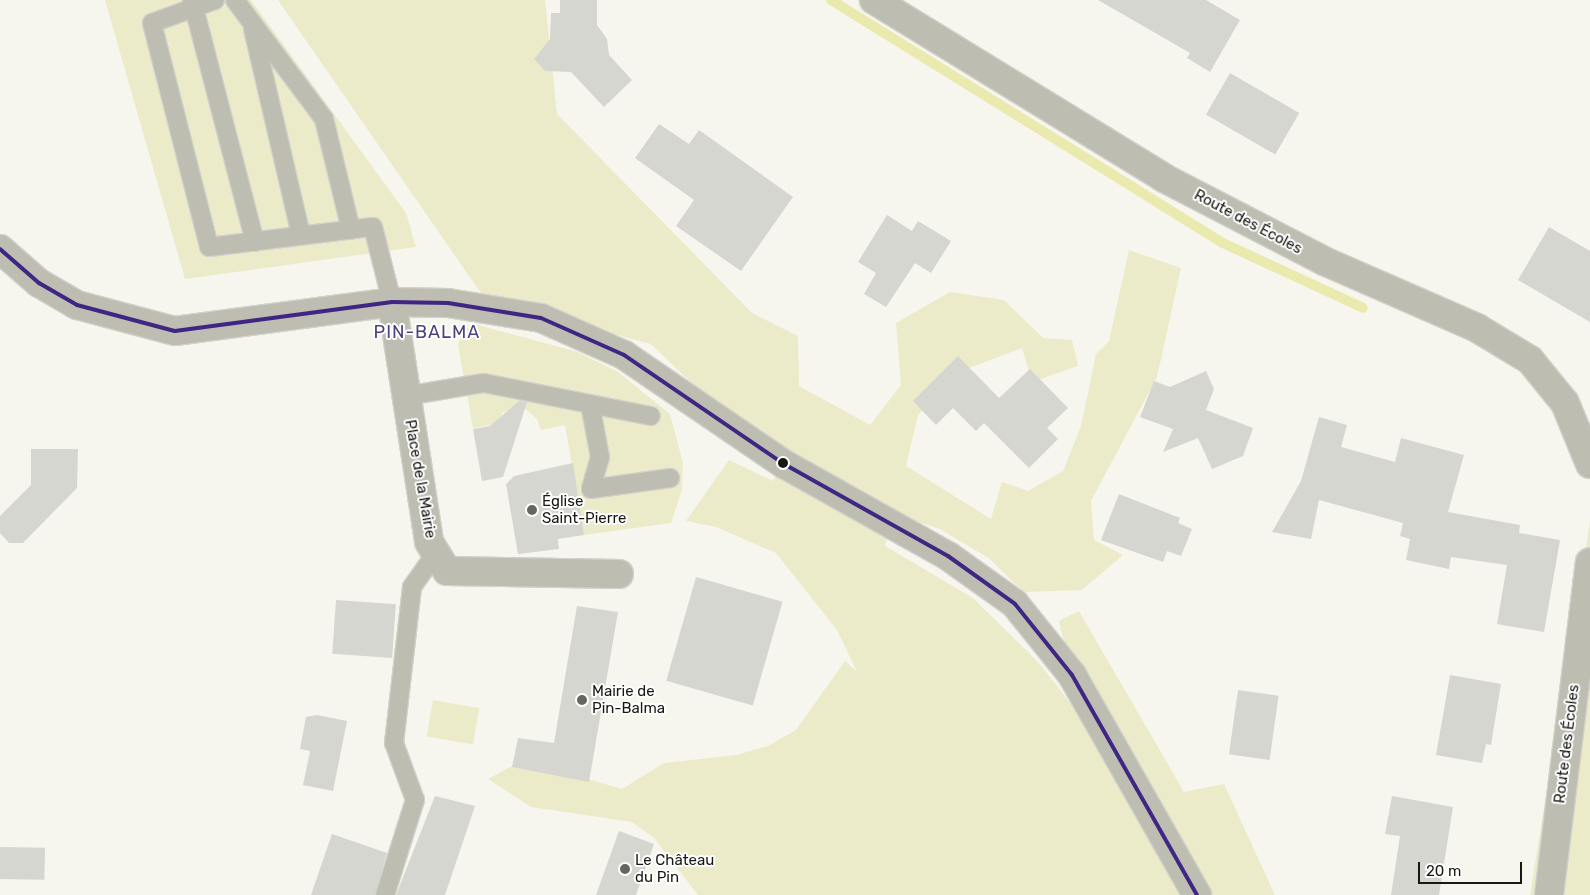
<!DOCTYPE html>
<meta charset="utf-8">
<style>
body{margin:0}
#map{position:relative;width:1590px;height:895px;overflow:hidden;background:#f6f6ee;font-family:Rubik,sans-serif}
div>[style]{position:absolute}
.green>*{inset:0;background:#ebebc9;transform-origin:0 0}
.stream>*{height:10px;margin:-5px;padding:0 5px;transform-origin:5px;border-radius:5px;background:#eae9ae}
.building>*{inset:0;background:#d6d6d0;transform-origin:0 0}
.roads{filter:drop-shadow(1px 0 #d2d2cc) drop-shadow(-1px 0 #d2d2cc) drop-shadow(0 1px #d2d2cc) drop-shadow(0 -1px #d2d2cc)}
.lane>*{height:18px;margin:-9px;padding:0 9px;transform-origin:9px;border-radius:9px;background:#bdbdb2}
.street>*{height:28px;margin:-14px;padding:0 14px;transform-origin:14px;border-radius:14px;background:#bdbdb2}
.bus-1>*{height:4px;margin:-2px;padding:0 2px;transform-origin:2px;border-radius:2px;background:#3f2682}
.dots>*{width:14px;height:14px;translate:-50% -50%;box-sizing:border-box;border:2px solid #fff;border-radius:50%}
span{translate:-50% -50%;white-space:nowrap;text-align:center;line-height:1.15;-webkit-text-stroke:4px #fff;paint-order:stroke}
.street-label{font-size:15px;color:#181813}
.poi-label{font-size:15px;color:#181813}
.left{translate:0 -50%;text-align:left}
.quarter-label{font-size:18px;color:#4b4381;letter-spacing:1px}
.scale{position:absolute;left:1418px;top:862px;width:104px;height:22px;box-sizing:border-box;border:2px solid #181813;border-top:0;padding-left:6px;font-size:15px;line-height:18px;white-space:nowrap;color:#181813;-webkit-text-stroke:4px #fff;paint-order:stroke}
</style>
<div id="map">
<div class="green">
<i style="clip-path:polygon(105px 0,251px 0,406px 213px,416px 247px,185px 279px)"></i>
<i style="clip-path:polygon(278px 0,545px 0,557px 114px,752px 313px,798px 336px,799px 386px,870px 425px,901px 385px,896px 323px,950px 292px,1004px 300px,1043px 338px,1072px 340px,1078px 366px,1032px 382px,1022px 348px,961px 371px,918px 415px,906px 466px,991px 519px,1002px 482px,1028px 491px,1063px 471px,1081px 426px,1096px 354px,1109px 341px,1129px 250px,1181px 268px,1157px 377px,1091px 501px,1094px 540px,1123px 555px,1082px 590px,1023px 592px,990px 559px,940px 529px,892px 514px,885px 546px,973px 598px,1039px 663px,1082px 718px,1059px 621px,1079px 611px,1184px 792px,1224px 784px,1275px 895px,698px 895px,654px 838px,632px 822px,531px 807px,488px 779px,523px 760px,622px 789px,664px 763px,736px 755px,768px 746px,796px 730px,845px 661px,857px 672px,837px 630px,776px 553px,716px 527px,686px 521px,729px 460px,773px 481px,787px 452px,705px 396px,651px 344px,485px 299px)"></i>
<i style="clip-path:polygon(478px 325px,578px 352px,618px 372px,670px 414px,683px 463px,682px 489px,671px 523px,584px 535px,565px 425px,541px 430px,537px 419px,523px 407px,503px 412px,496px 424px,473px 428px,458px 345px,464px 329px)"></i>
<i style="clip-path:polygon(1590px 521px,1590px 895px,1530px 895px)"></i>
<i style="left:433px;top:700px;width:47px;height:37px;rotate:10deg"></i>
</div>
<div class="stream">
<i style="left:831px;top:0;width:461px;rotate:31.8deg"></i>
<i style="left:1223px;top:243px;width:154px;rotate:24.9deg"></i>
</div>
<div class="building">
<i style="clip-path:polygon(560px 0,597px 0,597px 25px,607px 39px,609px 55px,632px 80px,604px 107px,571px 72px,545px 71px,534px 59px,550px 39px,551px 13px,560px 13px)"></i>
<i style="clip-path:polygon(1098px 0,1206px 0,1240px 20px,1210px 72px,1187px 58px,1190px 53px)"></i>
<i style="left:1230px;top:73px;width:80px;height:48px;rotate:30deg"></i>
<i style="clip-path:polygon(659px 124px,689px 144px,699px 130px,793px 197px,741px 271px,676px 226px,694px 200px,635px 158px)"></i>
<i style="clip-path:polygon(887px 215px,912px 231px,918px 221px,951px 241px,931px 273px,915px 263px,886px 307px,864px 294px,876px 273px,858px 262px)"></i>
<i style="clip-path:polygon(1549px 227px,1590px 251px,1590px 322px,1518px 280px)"></i>
<i style="clip-path:polygon(958px 356px,999px 398px,1030px 369px,1068px 408px,1047px 428px,1058px 439px,1029px 468px,984px 423px,976px 431px,953px 408px,936px 425px,913px 401px)"></i>
<i style="clip-path:polygon(1206px 371px,1214px 389px,1206px 410px,1253px 428px,1243px 456px,1212px 469px,1198px 438px,1163px 452px,1173px 429px,1140px 417px,1154px 381px,1170px 387px)"></i>
<i style="clip-path:polygon(519px 401px,527px 402px,503px 477px,482px 481px,473px 429px,490px 426px)"></i>
<i style="clip-path:polygon(1319px 417px,1347px 425px,1341px 447px,1395px 462px,1401px 438px,1464px 455px,1448px 512px,1520px 525px,1519px 533px,1560px 540px,1544px 632px,1497px 624px,1507px 565px,1451px 557px,1449px 569px,1406px 560px,1410px 539px,1400px 536px,1403px 523px,1319px 500px,1311px 539px,1272px 532px,1301px 481px)"></i>
<i style="clip-path:polygon(31px 449px,78px 449px,77px 488px,23px 543px,9px 543px,0 533px,0 516px,31px 485px)"></i>
<i style="clip-path:polygon(573px 463px,584px 535px,558px 539px,559px 549px,518px 554px,506px 484px,514px 476px)"></i>
<i style="clip-path:polygon(1119px 494px,1180px 518px,1178px 523px,1192px 529px,1181px 556px,1167px 551px,1163px 562px,1101px 540px)"></i>
<i style="left:696px;top:577px;width:90px;height:108px;rotate:16deg"></i>
<i style="left:336px;top:600px;width:60px;height:54px;rotate:4deg"></i>
<i style="clip-path:polygon(577px 606px,618px 612px,589px 782px,512px 767px,518px 738px,554px 743px)"></i>
<i style="clip-path:polygon(1450px 675px,1501px 684px,1491px 745px,1486px 744px,1482px 763px,1436px 755px)"></i>
<i style="left:1238px;top:690px;width:41px;height:65px;rotate:8deg"></i>
<i style="clip-path:polygon(317px 715px,347px 721px,333px 791px,303px 785px,310px 751px,300px 749px,306px 717px)"></i>
<i style="clip-path:polygon(435px 796px,475px 806px,445px 895px,396px 895px)"></i>
<i style="clip-path:polygon(1392px 796px,1453px 807px,1439px 895px,1391px 895px,1400px 836px,1385px 834px)"></i>
<i style="clip-path:polygon(619px 831px,654px 844px,636px 895px,596px 895px)"></i>
<i style="clip-path:polygon(332px 834px,387px 853px,375px 895px,311px 895px)"></i>
<i style="left:0;top:847px;width:45px;height:32px;rotate:1deg"></i>
</div>
<div class="roads">
<div class="lane">
<i style="left:192px;top:0;width:250px;rotate:75.4deg"></i>
<i style="left:215px;top:0;width:67px;rotate:159.9deg"></i>
<i style="left:152px;top:23px;width:231px;rotate:75.7deg"></i>
<i style="left:209px;top:247px;width:165px;rotate:-7deg"></i>
<i style="left:373px;top:227px;width:77px;rotate:75.8deg"></i>
<i style="left:235px;top:0;width:149px;rotate:53.2deg"></i>
<i style="left:324px;top:119px;width:114px;rotate:76.3deg"></i>
<i style="left:253px;top:29px;width:212px;rotate:76.9deg"></i>
<i style="left:406px;top:396px;width:79px;rotate:-9.5deg"></i>
<i style="left:484px;top:383px;width:170px;rotate:11.2deg"></i>
<i style="left:590px;top:404px;width:54px;rotate:79.3deg"></i>
<i style="left:600px;top:457px;width:33px;rotate:106deg"></i>
<i style="left:591px;top:489px;width:80px;rotate:-7.9deg"></i>
<i style="left:385px;top:895px;width:100px;rotate:-72.5deg"></i>
<i style="left:415px;top:800px;width:61px;rotate:-110.2deg"></i>
<i style="left:394px;top:743px;width:157px;rotate:-83.4deg"></i>
<i style="left:412px;top:587px;width:42px;rotate:-54.8deg"></i>
</div>
<div class="street">
<i style="left:874px;top:0;width:340px;rotate:31.5deg"></i>
<i style="left:1164px;top:178px;width:180px;rotate:27.4deg"></i>
<i style="left:1324px;top:261px;width:167px;rotate:23.6deg"></i>
<i style="left:1477px;top:328px;width:62px;rotate:31.1deg"></i>
<i style="left:1530px;top:360px;width:55px;rotate:50.9deg"></i>
<i style="left:1565px;top:403px;width:66px;rotate:67.7deg"></i>
<i style="left:0;top:249px;width:52px;rotate:41.1deg"></i>
<i style="left:39px;top:283px;width:44px;rotate:30.1deg"></i>
<i style="left:77px;top:305px;width:101px;rotate:14.9deg"></i>
<i style="left:175px;top:331px;width:219px;rotate:-7.6deg"></i>
<i style="left:392px;top:302px;width:56px;rotate:1deg"></i>
<i style="left:448px;top:303px;width:94px;rotate:9.2deg"></i>
<i style="left:541px;top:318px;width:91px;rotate:24deg"></i>
<i style="left:624px;top:355px;width:194px;rotate:34.3deg"></i>
<i style="left:784px;top:464px;width:188px;rotate:29.3deg"></i>
<i style="left:948px;top:556px;width:82px;rotate:35.6deg"></i>
<i style="left:1015px;top:604px;width:91px;rotate:51.2deg"></i>
<i style="left:1072px;top:675px;width:253px;rotate:60.4deg"></i>
<i style="left:392px;top:302px;width:243px;rotate:81.2deg"></i>
<i style="left:429px;top:542px;width:34px;rotate:58deg"></i>
<i style="left:447px;top:571px;width:172px;rotate:1deg"></i>
<i style="left:1549px;top:895px;width:335px;rotate:-83deg"></i>
</div>
</div>
<div class="bus-1">
<i style="left:0;top:249px;width:52px;rotate:41.1deg"></i>
<i style="left:39px;top:283px;width:44px;rotate:30.1deg"></i>
<i style="left:77px;top:305px;width:101px;rotate:14.9deg"></i>
<i style="left:175px;top:331px;width:219px;rotate:-7.6deg"></i>
<i style="left:392px;top:302px;width:56px;rotate:1deg"></i>
<i style="left:448px;top:303px;width:94px;rotate:9.2deg"></i>
<i style="left:541px;top:318px;width:91px;rotate:24deg"></i>
<i style="left:624px;top:355px;width:194px;rotate:34.3deg"></i>
<i style="left:784px;top:464px;width:188px;rotate:29.3deg"></i>
<i style="left:948px;top:556px;width:82px;rotate:35.6deg"></i>
<i style="left:1015px;top:604px;width:91px;rotate:51.2deg"></i>
<i style="left:1072px;top:675px;width:253px;rotate:60.4deg"></i>
</div>
<div class="dots">
<i style="left:783px;top:463px;background:#181813"></i>
<i style="left:532px;top:510px;background:#666660"></i>
<i style="left:582px;top:700px;background:#666660"></i>
<i style="left:625px;top:869px;background:#666660"></i>
</div>
<div class="street-label">
<span style="left:1248px;top:222px;rotate:28deg">Route des Écoles</span>
<span style="left:420px;top:479px;rotate:80deg">Place de la Mairie</span>
<span style="left:1567px;top:744px;rotate:-83deg">Route des Écoles</span>
</div>
<div class="poi-label">
<span class="left" style="left:542px;top:510px">Église<br>Saint-Pierre</span>
<span class="left" style="left:592px;top:700px">Mairie de<br>Pin-Balma</span>
<span class="left" style="left:635px;top:869px">Le Château<br>du Pin</span>
</div>
<div class="quarter-label">
<span style="left:427px;top:332px">PIN-BALMA</span>
</div>
<div class="scale">20 m</div>
</div>
